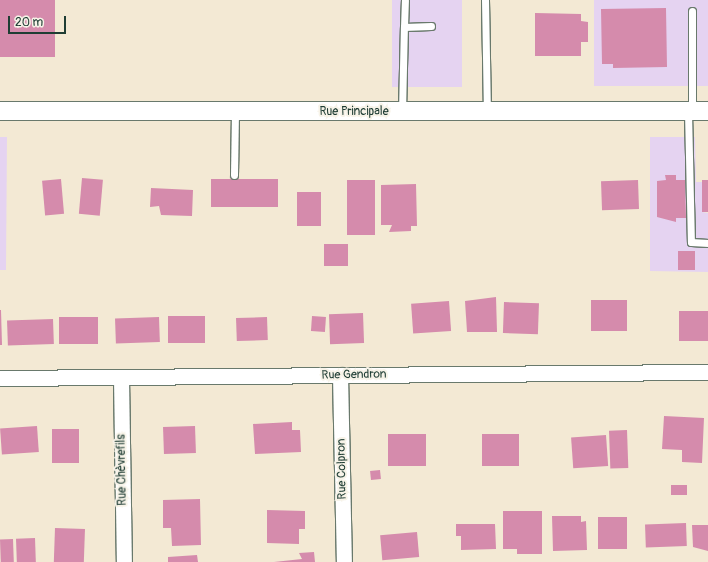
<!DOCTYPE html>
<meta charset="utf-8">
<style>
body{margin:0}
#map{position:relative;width:708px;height:562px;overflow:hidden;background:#f3e9d4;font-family:Pangolin,sans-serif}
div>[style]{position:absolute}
.built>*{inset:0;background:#e5d3f1;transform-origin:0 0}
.building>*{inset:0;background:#d58bac;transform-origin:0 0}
.roads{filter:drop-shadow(1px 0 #69796c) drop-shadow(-1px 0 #69796c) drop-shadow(0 1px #69796c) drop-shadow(0 -1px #69796c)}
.service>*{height:7px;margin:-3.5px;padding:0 3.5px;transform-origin:3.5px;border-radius:3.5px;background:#fff}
.minor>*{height:15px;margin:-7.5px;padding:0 7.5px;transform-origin:7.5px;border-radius:7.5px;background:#fff}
.tertiary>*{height:18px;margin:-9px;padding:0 9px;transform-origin:9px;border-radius:9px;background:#fff}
span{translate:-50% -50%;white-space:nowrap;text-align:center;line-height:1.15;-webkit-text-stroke:4px #f7f3e8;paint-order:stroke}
.street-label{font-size:12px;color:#1f3d34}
.scale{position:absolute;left:8px;top:16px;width:58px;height:18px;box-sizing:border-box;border:2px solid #1f3d34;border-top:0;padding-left:5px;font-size:12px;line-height:14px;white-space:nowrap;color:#1f3d34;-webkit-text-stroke:3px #f7f3e8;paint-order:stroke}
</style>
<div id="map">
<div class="built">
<i style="left:392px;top:0;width:70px;height:87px"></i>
<i style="left:594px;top:0;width:114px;height:86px"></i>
<i style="clip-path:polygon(0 137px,7px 137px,6px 270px,0 270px)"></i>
<i style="clip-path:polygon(650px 137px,695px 137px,696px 182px,702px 182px,702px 212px,708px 213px,708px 272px,650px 271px)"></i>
</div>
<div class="building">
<i style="left:0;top:0;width:55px;height:57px"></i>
<i style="clip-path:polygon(666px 8px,667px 67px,613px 68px,613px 64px,602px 64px,601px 9px)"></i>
<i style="clip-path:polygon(535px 13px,581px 14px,581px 21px,588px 22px,588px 42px,581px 42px,581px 56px,535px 56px)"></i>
<i style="clip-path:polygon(665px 175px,676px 175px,676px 180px,685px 180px,686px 218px,676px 218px,676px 222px,657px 217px,657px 181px,666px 180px)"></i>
<i style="left:82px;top:178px;width:21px;height:36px;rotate:5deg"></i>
<i style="left:61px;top:179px;width:35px;height:19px;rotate:85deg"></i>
<i style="left:278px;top:179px;width:28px;height:67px;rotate:90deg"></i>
<i style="left:347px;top:180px;width:28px;height:55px"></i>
<i style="left:638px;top:180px;width:29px;height:37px;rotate:88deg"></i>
<i style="left:702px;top:180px;width:6px;height:32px"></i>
<i style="clip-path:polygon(416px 184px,417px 226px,411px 226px,411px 231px,389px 232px,392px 225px,381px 225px,381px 185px)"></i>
<i style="clip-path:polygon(151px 188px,193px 190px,192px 216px,161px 215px,159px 206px,150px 207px)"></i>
<i style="left:297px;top:192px;width:24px;height:34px"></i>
<i style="left:324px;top:244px;width:24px;height:22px"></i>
<i style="left:678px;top:251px;width:17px;height:19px"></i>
<i style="clip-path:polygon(496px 297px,497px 332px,467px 332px,465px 301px)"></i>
<i style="left:627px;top:300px;width:31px;height:36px;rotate:90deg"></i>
<i style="left:449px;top:301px;width:30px;height:38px;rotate:86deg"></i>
<i style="left:504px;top:302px;width:35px;height:31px;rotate:2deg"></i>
<i style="clip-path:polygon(0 310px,1px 310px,2px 345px,0 345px)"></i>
<i style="left:708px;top:311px;width:30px;height:29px;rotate:90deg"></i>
<i style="left:363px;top:313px;width:30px;height:34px;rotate:88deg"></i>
<i style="left:168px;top:316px;width:37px;height:27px"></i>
<i style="left:312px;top:316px;width:14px;height:15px;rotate:4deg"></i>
<i style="left:98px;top:317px;width:27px;height:39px;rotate:90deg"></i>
<i style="left:159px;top:317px;width:25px;height:44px;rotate:88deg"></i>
<i style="left:267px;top:317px;width:23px;height:31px;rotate:88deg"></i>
<i style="left:53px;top:319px;width:25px;height:46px;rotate:88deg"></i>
<i style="clip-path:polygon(664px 416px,704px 418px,702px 463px,682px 462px,682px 450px,662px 449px)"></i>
<i style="clip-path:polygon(292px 422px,292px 430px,300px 430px,301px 452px,255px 454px,253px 424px)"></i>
<i style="left:37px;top:426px;width:26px;height:37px;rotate:86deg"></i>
<i style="left:195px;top:426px;width:27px;height:32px;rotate:88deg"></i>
<i style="left:52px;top:429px;width:27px;height:34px"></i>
<i style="left:627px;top:430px;width:38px;height:18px;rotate:88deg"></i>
<i style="left:388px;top:434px;width:38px;height:32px"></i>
<i style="left:482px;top:434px;width:37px;height:32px"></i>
<i style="left:606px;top:435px;width:31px;height:35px;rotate:86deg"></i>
<i style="left:380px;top:470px;width:9px;height:10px;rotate:84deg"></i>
<i style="left:671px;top:485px;width:16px;height:10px"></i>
<i style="clip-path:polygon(200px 499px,201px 545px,172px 546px,171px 528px,163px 528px,163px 500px)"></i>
<i style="clip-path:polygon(267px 510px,305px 511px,305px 529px,299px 529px,299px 544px,267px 543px)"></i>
<i style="clip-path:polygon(503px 511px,542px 511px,542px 554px,517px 554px,517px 549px,503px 549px)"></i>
<i style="clip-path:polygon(552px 516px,581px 516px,581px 522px,586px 521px,587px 550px,553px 551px)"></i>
<i style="left:598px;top:517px;width:29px;height:32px"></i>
<i style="left:686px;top:523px;width:23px;height:41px;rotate:88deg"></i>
<i style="clip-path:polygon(456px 524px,495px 524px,496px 549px,461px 550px,461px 536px,456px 536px)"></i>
<i style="clip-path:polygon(692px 525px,708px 525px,708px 551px,693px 547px)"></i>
<i style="left:55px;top:528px;width:30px;height:34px;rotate:2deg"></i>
<i style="left:417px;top:532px;width:25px;height:37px;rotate:85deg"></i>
<i style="left:35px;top:538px;width:24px;height:19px;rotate:88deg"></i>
<i style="left:13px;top:539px;width:23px;height:13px;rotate:88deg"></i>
<i style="clip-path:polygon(314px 552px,315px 562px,274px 562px,302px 559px,299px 553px)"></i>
<i style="clip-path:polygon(197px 555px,198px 562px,168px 562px,168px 557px)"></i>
</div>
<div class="roads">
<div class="service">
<i style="left:485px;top:0;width:111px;rotate:89deg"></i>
<i style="left:404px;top:27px;width:27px;rotate:-88deg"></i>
<i style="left:692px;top:111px;width:100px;rotate:-90deg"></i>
<i style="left:402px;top:112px;width:85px;rotate:-88.7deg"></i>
<i style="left:404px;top:27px;width:27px;rotate:-2deg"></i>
<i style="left:688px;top:112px;width:130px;rotate:88.7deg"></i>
<i style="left:691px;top:242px;width:17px;rotate:3deg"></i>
<i style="left:234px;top:175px;width:63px;rotate:-89.1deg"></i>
</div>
<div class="minor">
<i style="left:340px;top:375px;width:187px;rotate:88.8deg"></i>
<i style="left:0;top:378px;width:708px;rotate:-0.49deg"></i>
<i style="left:121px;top:378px;width:184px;rotate:89.1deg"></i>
</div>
<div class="tertiary">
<i style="left:0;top:111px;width:708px"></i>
</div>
</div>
<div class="street-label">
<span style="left:354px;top:112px">Rue Principale</span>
<span style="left:354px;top:375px;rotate:-1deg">Rue Gendron</span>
<span style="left:342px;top:469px;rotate:-91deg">Rue Colpron</span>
<span style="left:122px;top:470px;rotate:-91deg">Rue Chèvrefils</span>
</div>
<div class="scale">20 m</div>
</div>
